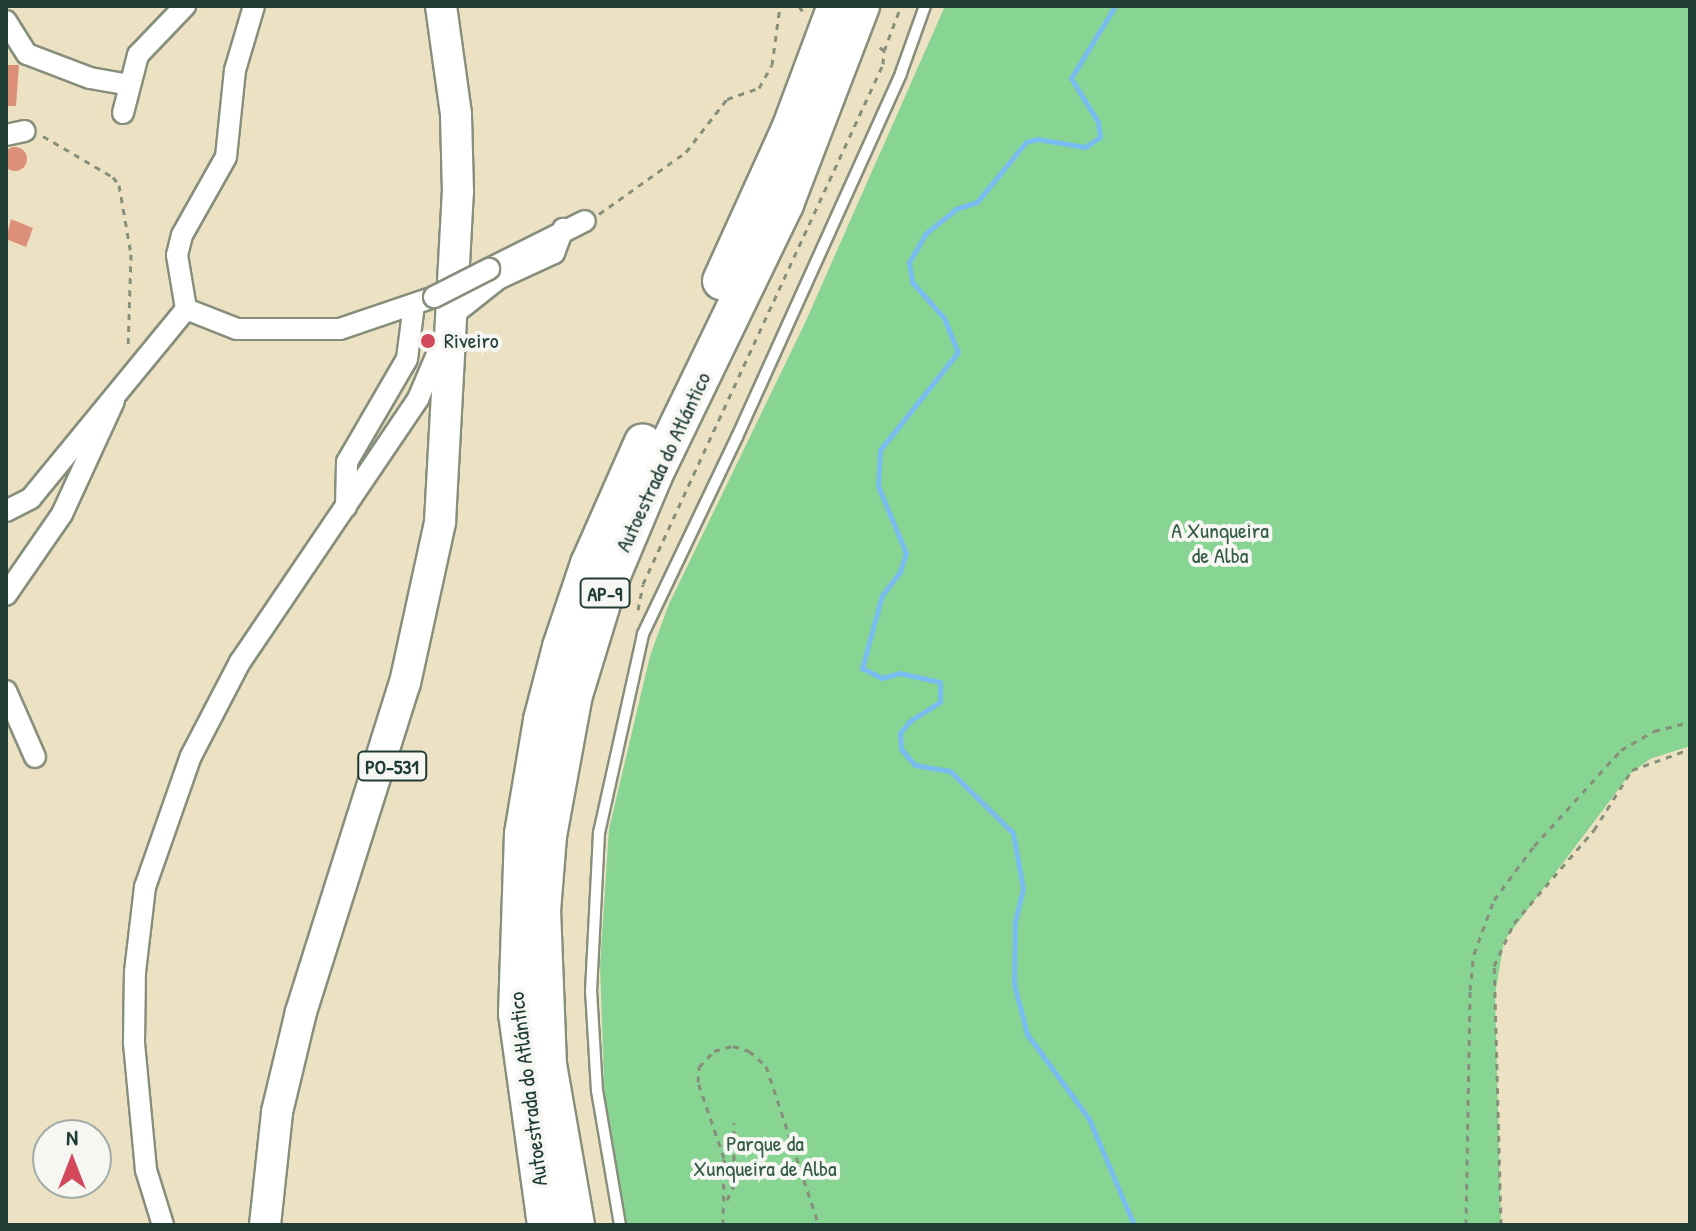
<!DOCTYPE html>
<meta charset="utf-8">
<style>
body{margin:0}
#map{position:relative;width:1696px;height:1231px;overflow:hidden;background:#ede1c3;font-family:"Patrick Hand",sans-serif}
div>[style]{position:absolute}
.green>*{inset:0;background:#88d492}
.stream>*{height:5px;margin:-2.5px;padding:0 2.5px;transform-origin:2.5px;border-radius:2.5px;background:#79bcef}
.building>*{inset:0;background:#dd9079}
.round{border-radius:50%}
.path>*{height:3px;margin-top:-1.5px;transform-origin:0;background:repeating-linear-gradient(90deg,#868f7c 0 6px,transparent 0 12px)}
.roads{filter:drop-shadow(2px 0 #868f7c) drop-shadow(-2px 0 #868f7c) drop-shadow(0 2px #868f7c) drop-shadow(0 -2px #868f7c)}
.lane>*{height:10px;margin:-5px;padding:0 5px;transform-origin:5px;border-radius:5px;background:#fff}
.street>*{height:20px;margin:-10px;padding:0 10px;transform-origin:10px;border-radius:10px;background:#fff}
.primary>*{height:30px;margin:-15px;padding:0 15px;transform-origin:15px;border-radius:15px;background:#fff}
.highway>*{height:36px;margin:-18px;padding:0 18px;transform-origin:18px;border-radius:18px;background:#fff}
.bridges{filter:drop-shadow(2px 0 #868f7c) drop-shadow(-2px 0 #868f7c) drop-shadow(0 2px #868f7c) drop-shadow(0 -2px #868f7c)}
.street-bridge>*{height:20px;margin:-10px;padding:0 10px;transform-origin:10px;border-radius:10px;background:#fff}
.dots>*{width:22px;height:22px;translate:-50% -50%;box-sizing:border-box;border:4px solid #f6f6f2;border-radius:50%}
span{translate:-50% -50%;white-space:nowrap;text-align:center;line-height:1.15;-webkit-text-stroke:8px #f6f6f2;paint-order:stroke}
.shield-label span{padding:2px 6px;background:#f6f6f2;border:2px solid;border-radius:6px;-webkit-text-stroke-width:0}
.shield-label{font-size:20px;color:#1f3d34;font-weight:700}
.poi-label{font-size:22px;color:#1f3d34}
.left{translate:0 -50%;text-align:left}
.street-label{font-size:22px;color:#1f3d34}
.park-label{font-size:22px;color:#345b47}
.frame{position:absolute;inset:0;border:8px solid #1f3d34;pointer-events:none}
.north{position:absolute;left:32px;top:1119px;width:80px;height:80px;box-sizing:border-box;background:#f6f6f2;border:2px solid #a0aca6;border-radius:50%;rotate:0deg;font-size:22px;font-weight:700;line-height:32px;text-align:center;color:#1f3d34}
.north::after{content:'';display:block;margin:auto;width:28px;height:36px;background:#d1495b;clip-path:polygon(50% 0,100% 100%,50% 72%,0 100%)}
</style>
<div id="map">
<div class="green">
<i style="clip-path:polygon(945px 6px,1690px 6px,1690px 746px,1650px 759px,1630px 774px,1504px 941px,1495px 995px,1501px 1225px,627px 1225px,605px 1109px,600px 966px,609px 829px,650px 656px,669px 604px,805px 323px)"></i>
</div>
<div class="stream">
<i style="left:1115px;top:6px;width:84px;rotate:121.4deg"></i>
<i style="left:1071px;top:78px;width:52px;rotate:58.5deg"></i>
<i style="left:1098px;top:122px;width:15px;rotate:82deg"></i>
<i style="left:1100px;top:137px;width:18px;rotate:146deg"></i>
<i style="left:1085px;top:147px;width:48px;rotate:-170.3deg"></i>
<i style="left:1038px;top:139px;width:12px;rotate:166deg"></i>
<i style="left:1026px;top:142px;width:77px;rotate:129.2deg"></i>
<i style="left:977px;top:202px;width:22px;rotate:162deg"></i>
<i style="left:956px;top:209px;width:38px;rotate:141deg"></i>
<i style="left:926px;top:233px;width:34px;rotate:120deg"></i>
<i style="left:909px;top:262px;width:20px;rotate:81deg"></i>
<i style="left:912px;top:282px;width:48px;rotate:48.4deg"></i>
<i style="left:944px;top:318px;width:37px;rotate:68deg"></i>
<i style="left:958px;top:352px;width:125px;rotate:128.5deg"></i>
<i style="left:880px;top:450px;width:36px;rotate:93deg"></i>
<i style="left:878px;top:486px;width:73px;rotate:67.3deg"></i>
<i style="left:906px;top:553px;width:20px;rotate:108deg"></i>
<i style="left:900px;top:572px;width:29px;rotate:128deg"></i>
<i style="left:882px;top:595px;width:76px;rotate:105.3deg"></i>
<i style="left:862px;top:668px;width:22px;rotate:27deg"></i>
<i style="left:882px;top:678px;width:18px;rotate:-16deg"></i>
<i style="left:899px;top:673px;width:42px;rotate:12.4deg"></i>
<i style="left:940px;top:682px;width:20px;rotate:90deg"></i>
<i style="left:940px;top:702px;width:36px;rotate:148deg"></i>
<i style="left:910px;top:721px;width:16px;rotate:130deg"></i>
<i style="left:900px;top:733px;width:16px;rotate:86deg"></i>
<i style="left:901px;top:749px;width:21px;rotate:49deg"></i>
<i style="left:915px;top:765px;width:36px;rotate:10deg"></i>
<i style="left:950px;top:771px;width:88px;rotate:44.5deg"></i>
<i style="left:1013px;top:833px;width:57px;rotate:79.9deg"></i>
<i style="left:1023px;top:889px;width:34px;rotate:104deg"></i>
<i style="left:1015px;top:922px;width:62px;rotate:90.9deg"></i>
<i style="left:1014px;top:984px;width:52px;rotate:75.4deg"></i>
<i style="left:1027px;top:1034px;width:105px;rotate:53.9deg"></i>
<i style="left:1089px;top:1119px;width:115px;rotate:67deg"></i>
</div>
<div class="building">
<i style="clip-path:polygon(6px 65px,19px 65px,16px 106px,6px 106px)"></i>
<i class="round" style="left:3px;top:147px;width:24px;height:24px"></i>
<i style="clip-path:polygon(11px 219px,33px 228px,26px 247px,6px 239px)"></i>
</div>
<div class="path">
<i style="left:799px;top:6px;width:11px;rotate:56deg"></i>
<i style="left:884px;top:51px;width:48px;rotate:-69.3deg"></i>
<i style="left:43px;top:136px;width:81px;rotate:30.4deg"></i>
<i style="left:113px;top:177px;width:10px;rotate:53deg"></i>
<i style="left:119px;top:185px;width:70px;rotate:80.1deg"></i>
<i style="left:131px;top:254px;width:95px;rotate:91.8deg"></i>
<i style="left:599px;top:214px;width:107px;rotate:-35.5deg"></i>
<i style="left:686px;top:152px;width:67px;rotate:-52.3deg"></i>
<i style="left:727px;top:99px;width:34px;rotate:-19deg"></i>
<i style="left:759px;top:88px;width:26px;rotate:-61deg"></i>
<i style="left:772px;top:65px;width:60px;rotate:-82.3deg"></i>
<i style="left:638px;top:610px;width:26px;rotate:-79deg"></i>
<i style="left:643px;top:584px;width:573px;rotate:-65.22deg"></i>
<i style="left:883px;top:64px;width:13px;rotate:-86deg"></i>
<i style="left:884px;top:51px;width:8px;rotate:-135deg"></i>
<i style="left:727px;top:1200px;width:17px;rotate:-65deg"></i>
<i style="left:734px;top:1185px;width:62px;rotate:-90deg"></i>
<i style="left:723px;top:1225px;width:67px;rotate:-89.1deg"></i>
<i style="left:724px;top:1158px;width:80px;rotate:-108.9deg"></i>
<i style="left:698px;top:1082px;width:15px;rotate:-86deg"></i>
<i style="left:699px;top:1067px;width:22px;rotate:-47deg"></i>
<i style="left:714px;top:1051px;width:20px;rotate:-15deg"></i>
<i style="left:733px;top:1046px;width:17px;rotate:17deg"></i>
<i style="left:749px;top:1051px;width:23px;rotate:41deg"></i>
<i style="left:766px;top:1066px;width:168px;rotate:71.6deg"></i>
<i style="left:1466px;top:1225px;width:235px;rotate:-89deg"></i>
<i style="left:1470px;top:990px;width:36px;rotate:-84deg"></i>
<i style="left:1474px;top:954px;width:58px;rotate:-69.7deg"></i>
<i style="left:1494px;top:900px;width:67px;rotate:-53.5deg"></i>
<i style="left:1534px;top:846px;width:130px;rotate:-47.8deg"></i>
<i style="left:1621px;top:750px;width:38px;rotate:-30deg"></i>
<i style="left:1654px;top:731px;width:37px;rotate:-14deg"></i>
<i style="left:1501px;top:1225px;width:259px;rotate:-91.5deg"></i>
<i style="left:1494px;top:966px;width:47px;rotate:-65.1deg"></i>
<i style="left:1514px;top:923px;width:123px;rotate:-49.3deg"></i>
<i style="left:1594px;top:830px;width:71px;rotate:-57.7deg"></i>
<i style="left:1632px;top:770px;width:62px;rotate:-19.9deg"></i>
</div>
<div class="roads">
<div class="lane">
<i style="left:620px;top:1225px;width:136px;rotate:-99.7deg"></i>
<i style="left:597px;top:1091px;width:100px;rotate:-93.4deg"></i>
<i style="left:591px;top:991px;width:158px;rotate:-87.1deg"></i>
<i style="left:599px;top:833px;width:204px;rotate:-77.5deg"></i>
<i style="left:643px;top:634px;width:218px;rotate:-64.5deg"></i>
<i style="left:737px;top:437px;width:399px;rotate:-65.7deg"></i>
<i style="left:901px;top:73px;width:71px;rotate:-70.3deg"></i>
</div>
<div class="street">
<i style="left:254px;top:6px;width:67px;rotate:106.5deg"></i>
<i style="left:235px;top:70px;width:87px;rotate:95.9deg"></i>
<i style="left:226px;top:157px;width:90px;rotate:119.4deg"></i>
<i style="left:182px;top:235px;width:21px;rotate:104deg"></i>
<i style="left:177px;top:255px;width:55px;rotate:80.5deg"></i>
<i style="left:186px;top:309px;width:55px;rotate:21.4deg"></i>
<i style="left:237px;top:329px;width:103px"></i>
<i style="left:340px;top:329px;width:99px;rotate:-18.8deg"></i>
<i style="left:6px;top:21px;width:39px;rotate:58deg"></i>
<i style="left:27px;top:54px;width:67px;rotate:20.9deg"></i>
<i style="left:90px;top:78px;width:39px;rotate:10deg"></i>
<i style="left:123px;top:113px;width:60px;rotate:-75.5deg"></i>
<i style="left:138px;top:55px;width:68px;rotate:-46.2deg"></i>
<i style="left:6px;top:135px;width:19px;rotate:-12deg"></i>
<i style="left:489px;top:269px;width:107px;rotate:-26.6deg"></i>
<i style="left:346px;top:507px;width:45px;rotate:-88.7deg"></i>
<i style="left:347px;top:462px;width:119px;rotate:-59.8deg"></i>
<i style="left:407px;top:359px;width:55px;rotate:-82.7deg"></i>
<i style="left:6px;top:511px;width:28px;rotate:-27deg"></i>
<i style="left:31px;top:498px;width:244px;rotate:-50.6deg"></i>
<i style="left:6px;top:595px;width:98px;rotate:-55.3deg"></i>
<i style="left:62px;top:514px;width:124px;rotate:-65.3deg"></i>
<i style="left:6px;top:691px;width:72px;rotate:66.3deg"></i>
<i style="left:163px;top:1225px;width:58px;rotate:-107.2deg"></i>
<i style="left:146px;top:1170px;width:129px;rotate:-95.4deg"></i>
<i style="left:134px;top:1042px;width:70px;rotate:-89.2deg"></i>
<i style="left:135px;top:972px;width:86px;rotate:-83.3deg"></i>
<i style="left:145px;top:887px;width:139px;rotate:-70.7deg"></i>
<i style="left:191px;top:756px;width:106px;rotate:-62.5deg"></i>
<i style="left:240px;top:662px;width:318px;rotate:-55.9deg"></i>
<i style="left:418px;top:399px;width:92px;rotate:-67deg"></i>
<i style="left:454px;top:314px;width:56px;rotate:-38.5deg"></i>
<i style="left:498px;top:279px;width:62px;rotate:-24.9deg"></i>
<i style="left:554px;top:253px;width:26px;rotate:-69deg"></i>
</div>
<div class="primary">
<i style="left:265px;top:1225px;width:114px;rotate:-83.9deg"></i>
<i style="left:277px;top:1112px;width:103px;rotate:-76.5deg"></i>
<i style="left:301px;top:1012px;width:345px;rotate:-72.5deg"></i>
<i style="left:405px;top:683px;width:165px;rotate:-77.7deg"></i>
<i style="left:440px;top:522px;width:330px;rotate:-86.9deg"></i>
<i style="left:458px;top:192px;width:78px;rotate:-91.5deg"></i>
<i style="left:456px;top:114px;width:109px;rotate:-97.9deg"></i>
</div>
<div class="highway">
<i style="left:721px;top:281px;width:167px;rotate:-65.6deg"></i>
<i style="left:790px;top:129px;width:131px;rotate:-69.5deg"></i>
<i style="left:546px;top:1225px;width:213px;rotate:-97.8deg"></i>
<i style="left:517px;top:1014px;width:180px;rotate:-88.1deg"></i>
<i style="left:523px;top:834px;width:116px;rotate:-80.5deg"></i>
<i style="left:542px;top:720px;width:75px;rotate:-75.4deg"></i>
<i style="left:561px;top:647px;width:88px;rotate:-71.4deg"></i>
<i style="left:589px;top:564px;width:133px;rotate:-66.1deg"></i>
<i style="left:576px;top:1225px;width:162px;rotate:-99.9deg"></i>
<i style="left:548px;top:1065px;width:154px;rotate:-92.2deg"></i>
<i style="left:542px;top:911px;width:75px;rotate:-85.4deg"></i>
<i style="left:548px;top:836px;width:143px;rotate:-79.6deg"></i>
<i style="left:574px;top:695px;width:113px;rotate:-73deg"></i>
<i style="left:607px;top:587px;width:121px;rotate:-67.2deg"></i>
<i style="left:654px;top:475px;width:301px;rotate:-64.2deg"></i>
<i style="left:785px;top:204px;width:212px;rotate:-69deg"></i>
</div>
</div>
<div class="bridges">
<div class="street-bridge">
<i style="left:434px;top:297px;width:62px;rotate:-27deg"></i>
</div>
</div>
<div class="dots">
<i style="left:428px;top:341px;background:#d1495b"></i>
</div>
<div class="shield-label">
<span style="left:605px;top:593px">AP-9</span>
<span style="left:392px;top:766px">PO-531</span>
</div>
<div class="poi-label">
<span class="left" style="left:444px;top:341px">Riveiro</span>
</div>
<div class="street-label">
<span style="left:663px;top:462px;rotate:-65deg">Autoestrada do Atlántico</span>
<span style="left:528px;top:1089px;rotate:-97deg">Autoestrada do Atlántico</span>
</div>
<div class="park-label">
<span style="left:1220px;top:543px">A Xunqueira<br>de Alba</span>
<span style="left:765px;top:1156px">Parque da<br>Xunqueira de Alba</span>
</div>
<div class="frame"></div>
<div class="north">N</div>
</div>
